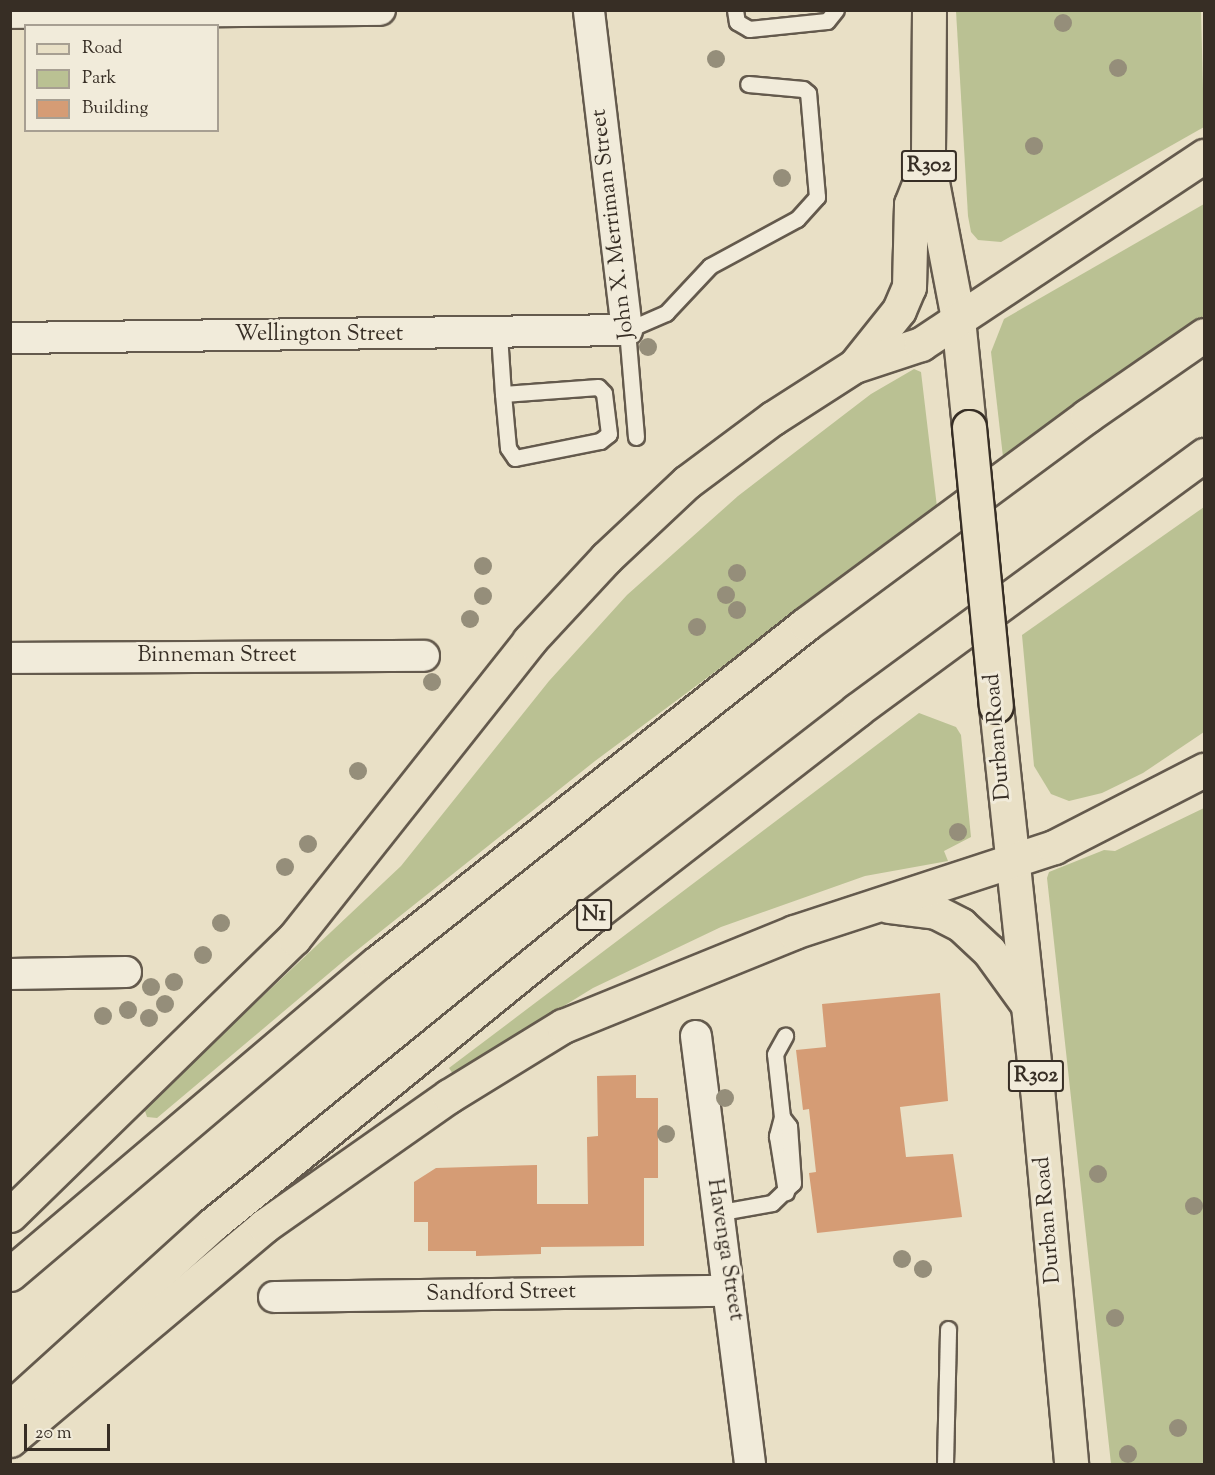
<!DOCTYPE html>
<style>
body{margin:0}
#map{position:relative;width:1215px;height:1475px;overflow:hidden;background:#e9e0c6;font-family:"Sorts Mill Goudy",serif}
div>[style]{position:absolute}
.green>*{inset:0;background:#bac193}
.building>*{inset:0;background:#d59c75}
.roads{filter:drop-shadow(2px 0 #645a4d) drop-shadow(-2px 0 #645a4d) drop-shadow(0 2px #645a4d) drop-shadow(0 -2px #645a4d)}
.lane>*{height:15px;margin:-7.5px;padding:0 7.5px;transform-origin:7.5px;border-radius:7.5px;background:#f1ebda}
.street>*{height:30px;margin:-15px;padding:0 15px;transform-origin:15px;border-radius:15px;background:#f1ebda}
.primary>*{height:33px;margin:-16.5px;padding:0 16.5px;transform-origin:16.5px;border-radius:16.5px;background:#e9e0c6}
.highway>*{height:33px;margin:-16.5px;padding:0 16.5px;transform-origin:16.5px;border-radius:16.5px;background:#e9e0c6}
.bridges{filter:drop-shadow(2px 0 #372e25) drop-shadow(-2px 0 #372e25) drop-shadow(0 2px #372e25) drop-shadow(0 -2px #372e25)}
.primary-bridge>*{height:33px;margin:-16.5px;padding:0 16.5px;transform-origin:16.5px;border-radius:16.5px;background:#e9e0c6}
.trees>*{width:18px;height:18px;margin:-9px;border-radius:50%;background:#958e7a}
span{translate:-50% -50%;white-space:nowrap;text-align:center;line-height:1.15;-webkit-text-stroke:6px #f1ebda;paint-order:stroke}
.shield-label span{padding:2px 4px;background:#f1ebda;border:2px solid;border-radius:4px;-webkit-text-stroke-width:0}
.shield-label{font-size:21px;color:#372e25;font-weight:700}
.street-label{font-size:22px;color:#372e25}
.frame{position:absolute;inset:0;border:12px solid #372e25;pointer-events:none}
.legend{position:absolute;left:24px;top:24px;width:195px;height:108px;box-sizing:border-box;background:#f1ebda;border:2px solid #a79f92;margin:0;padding:8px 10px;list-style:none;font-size:18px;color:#372e25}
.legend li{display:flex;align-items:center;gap:12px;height:30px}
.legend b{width:30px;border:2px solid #a79f92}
.scale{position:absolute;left:24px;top:1424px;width:86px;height:27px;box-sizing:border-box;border:3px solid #372e25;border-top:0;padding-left:8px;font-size:18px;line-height:21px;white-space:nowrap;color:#372e25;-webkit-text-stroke:4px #f1ebda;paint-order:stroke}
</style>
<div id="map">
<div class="green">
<i style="clip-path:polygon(956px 11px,1201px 11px,1204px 127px,1001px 242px,978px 240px,971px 232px,968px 216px)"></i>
<i style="clip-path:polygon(1204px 204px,1204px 316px,1003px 457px,991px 352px,1004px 319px)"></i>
<i style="clip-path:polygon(914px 369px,921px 372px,937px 507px,595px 761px,346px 959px,157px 1118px,147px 1117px,144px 1108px,401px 866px,549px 681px,627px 595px,738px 496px,871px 394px)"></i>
<i style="clip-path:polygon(1204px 507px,1204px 732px,1143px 773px,1102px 793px,1069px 801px,1051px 794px,1034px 766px,1022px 635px)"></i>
<i style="clip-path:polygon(919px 713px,956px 727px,961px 735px,971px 837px,944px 851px,948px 861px,865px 876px,721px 927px,593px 988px,453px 1074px,449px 1068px)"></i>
<i style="clip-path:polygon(1204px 808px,1204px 1464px,1111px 1464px,1047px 878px,1049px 872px,1104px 850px,1115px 851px)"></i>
</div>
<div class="building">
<i style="clip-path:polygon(940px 993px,948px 1101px,900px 1107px,906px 1157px,953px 1154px,962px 1217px,817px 1233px,809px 1173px,816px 1172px,809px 1109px,803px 1110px,796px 1050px,826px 1047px,822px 1004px)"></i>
<i style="clip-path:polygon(636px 1075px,636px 1098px,658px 1098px,658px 1178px,644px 1178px,644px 1246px,541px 1247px,541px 1254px,476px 1256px,476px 1251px,428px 1251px,428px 1222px,414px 1222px,414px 1182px,436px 1168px,537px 1165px,537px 1204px,588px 1204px,587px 1137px,598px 1136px,597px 1076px)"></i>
</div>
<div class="roads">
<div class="lane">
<i style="left:735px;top:10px;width:12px;rotate:81deg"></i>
<i style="left:737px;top:22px;width:14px;rotate:30deg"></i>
<i style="left:749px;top:29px;width:78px;rotate:-5.9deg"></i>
<i style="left:827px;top:21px;width:14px;rotate:-51deg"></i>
<i style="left:499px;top:334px;width:60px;rotate:86.2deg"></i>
<i style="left:503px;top:394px;width:54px;rotate:84.7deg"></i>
<i style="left:508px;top:448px;width:12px;rotate:55deg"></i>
<i style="left:515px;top:458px;width:87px;rotate:-11.3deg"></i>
<i style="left:600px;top:441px;width:11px;rotate:-38deg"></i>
<i style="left:609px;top:434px;width:41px;rotate:-97deg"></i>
<i style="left:604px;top:393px;width:8px;rotate:-135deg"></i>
<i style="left:598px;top:387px;width:95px;rotate:175.8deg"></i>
<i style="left:636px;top:437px;width:107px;rotate:-94.8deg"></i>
<i style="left:627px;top:330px;width:43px;rotate:-23.6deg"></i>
<i style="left:666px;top:313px;width:64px;rotate:-46.9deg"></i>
<i style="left:710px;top:266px;width:99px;rotate:-28.4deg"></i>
<i style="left:797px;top:219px;width:30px;rotate:-48deg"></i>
<i style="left:817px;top:197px;width:104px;rotate:-94.9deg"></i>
<i style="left:808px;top:93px;width:6px;rotate:-141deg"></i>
<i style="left:803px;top:89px;width:55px;rotate:-174.8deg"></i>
<i style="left:782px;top:1117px;width:20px;rotate:105deg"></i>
<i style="left:777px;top:1136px;width:57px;rotate:80.9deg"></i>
<i style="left:716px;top:1213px;width:57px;rotate:-10.1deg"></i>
<i style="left:772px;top:1203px;width:29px;rotate:-44deg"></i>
<i style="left:793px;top:1183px;width:57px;rotate:-94deg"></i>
<i style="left:789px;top:1126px;width:11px;rotate:-128deg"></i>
<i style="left:782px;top:1117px;width:63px;rotate:-96.3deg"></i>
<i style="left:775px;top:1054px;width:21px;rotate:-61deg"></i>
<i style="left:945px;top:1464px;width:135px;rotate:-88.7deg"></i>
</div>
<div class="street">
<i style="left:10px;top:13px;width:370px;rotate:-0.5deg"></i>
<i style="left:10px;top:338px;width:617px;rotate:-0.74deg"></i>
<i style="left:627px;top:330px;width:322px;rotate:-96.8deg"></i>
<i style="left:10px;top:658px;width:414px;rotate:-0.3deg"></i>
<i style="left:10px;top:974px;width:116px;rotate:-1deg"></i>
<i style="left:696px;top:1036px;width:431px;rotate:82.8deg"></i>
<i style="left:274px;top:1297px;width:454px;rotate:-0.8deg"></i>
</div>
<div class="primary">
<i style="left:929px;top:10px;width:151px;rotate:90.4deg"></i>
<i style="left:928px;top:161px;width:161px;rotate:79.2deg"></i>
<i style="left:958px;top:319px;width:109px;rotate:84.2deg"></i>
<i style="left:996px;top:706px;width:384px;rotate:83.9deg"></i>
<i style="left:1037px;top:1088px;width:378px;rotate:84.8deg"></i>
</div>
<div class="highway">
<i style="left:855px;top:365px;width:70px;rotate:-51.3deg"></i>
<i style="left:899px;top:310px;width:25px;rotate:-67deg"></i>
<i style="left:909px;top:287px;width:83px;rotate:-88.6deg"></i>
<i style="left:911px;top:204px;width:46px;rotate:-68.4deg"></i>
<i style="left:888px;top:906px;width:48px;rotate:7.1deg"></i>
<i style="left:936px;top:912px;width:28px;rotate:27deg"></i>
<i style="left:961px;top:925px;width:38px;rotate:43deg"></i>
<i style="left:989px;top:951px;width:67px;rotate:54.2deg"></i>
<i style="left:10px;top:1215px;width:397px;rotate:-44.3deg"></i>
<i style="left:294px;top:938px;width:379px;rotate:-51.6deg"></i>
<i style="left:529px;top:641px;width:113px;rotate:-47.1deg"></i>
<i style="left:606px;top:558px;width:111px;rotate:-43.2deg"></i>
<i style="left:687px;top:482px;width:107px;rotate:-36.7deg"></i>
<i style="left:773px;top:418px;width:96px;rotate:-32.7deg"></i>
<i style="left:854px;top:366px;width:71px;rotate:-18.2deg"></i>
<i style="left:921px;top:344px;width:340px;rotate:-33.6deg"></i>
<i style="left:10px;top:1274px;width:481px;rotate:-40.3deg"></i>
<i style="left:377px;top:963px;width:547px;rotate:-38.32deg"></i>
<i style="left:806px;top:624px;width:350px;rotate:-36.5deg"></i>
<i style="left:1087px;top:416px;width:142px;rotate:-34.7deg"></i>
<i style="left:10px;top:1408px;width:274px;rotate:-42.2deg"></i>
<i style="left:213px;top:1224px;width:490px;rotate:-39.1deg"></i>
<i style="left:593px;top:915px;width:334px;rotate:-37.8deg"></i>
<i style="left:857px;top:710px;width:431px;rotate:-36.3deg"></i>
<i style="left:10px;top:1440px;width:332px;rotate:-40.1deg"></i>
<i style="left:264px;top:1226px;width:226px;rotate:-35.1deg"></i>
<i style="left:449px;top:1096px;width:134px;rotate:-31.6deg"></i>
<i style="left:563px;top:1026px;width:249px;rotate:-22.1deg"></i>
<i style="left:794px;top:932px;width:274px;rotate:-18.1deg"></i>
<i style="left:1054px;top:847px;width:169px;rotate:-27.2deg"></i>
</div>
</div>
<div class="bridges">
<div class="primary-bridge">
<i style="left:969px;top:427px;width:280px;rotate:84.5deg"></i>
</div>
</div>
<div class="trees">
<i style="left:1063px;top:23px"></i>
<i style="left:716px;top:59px"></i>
<i style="left:1118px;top:68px"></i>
<i style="left:1034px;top:146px"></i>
<i style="left:782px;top:178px"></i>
<i style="left:648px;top:347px"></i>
<i style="left:483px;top:566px"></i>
<i style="left:737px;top:573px"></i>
<i style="left:726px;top:595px"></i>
<i style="left:483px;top:596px"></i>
<i style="left:737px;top:610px"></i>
<i style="left:470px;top:619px"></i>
<i style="left:697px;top:627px"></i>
<i style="left:432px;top:682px"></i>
<i style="left:358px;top:771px"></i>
<i style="left:958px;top:832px"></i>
<i style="left:308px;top:844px"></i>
<i style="left:285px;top:867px"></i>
<i style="left:221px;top:923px"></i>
<i style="left:203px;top:955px"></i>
<i style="left:174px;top:982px"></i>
<i style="left:151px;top:987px"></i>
<i style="left:165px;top:1004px"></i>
<i style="left:128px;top:1010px"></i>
<i style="left:103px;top:1016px"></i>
<i style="left:149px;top:1018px"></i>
<i style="left:725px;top:1098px"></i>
<i style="left:666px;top:1134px"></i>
<i style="left:1098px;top:1174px"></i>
<i style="left:1194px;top:1206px"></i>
<i style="left:902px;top:1259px"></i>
<i style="left:923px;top:1269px"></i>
<i style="left:1115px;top:1318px"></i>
<i style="left:1178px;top:1428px"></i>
<i style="left:1128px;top:1454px"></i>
</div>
<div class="shield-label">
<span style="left:929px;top:166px">R302</span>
<span style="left:594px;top:915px">N1</span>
<span style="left:1036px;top:1076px">R302</span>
</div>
<div class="street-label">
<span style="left:614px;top:224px;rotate:-97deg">John X. Merriman Street</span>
<span style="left:319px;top:336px">Wellington Street</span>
<span style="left:217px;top:657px">Binneman Street</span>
<span style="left:999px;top:737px;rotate:-95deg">Durban Road</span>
<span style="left:1049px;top:1220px;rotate:-95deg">Durban Road</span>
<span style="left:724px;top:1250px;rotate:81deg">Havenga Street</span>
<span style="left:501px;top:1294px;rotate:-1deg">Sandford Street</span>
</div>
<div class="frame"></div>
<ul class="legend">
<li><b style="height:8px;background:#e9e0c6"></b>Road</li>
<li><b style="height:16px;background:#bac193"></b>Park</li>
<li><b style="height:16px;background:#d59c75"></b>Building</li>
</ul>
<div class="scale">20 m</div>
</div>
